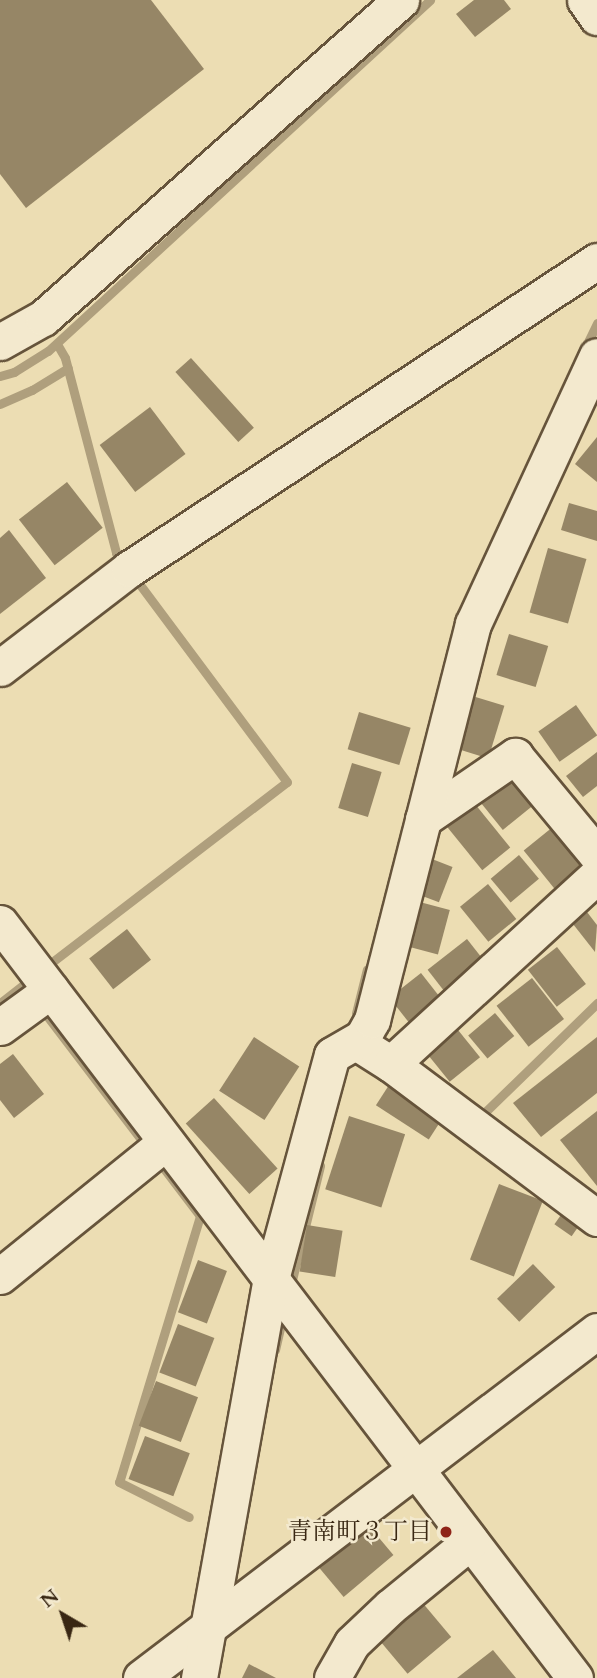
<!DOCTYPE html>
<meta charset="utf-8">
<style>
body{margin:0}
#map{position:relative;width:597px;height:1678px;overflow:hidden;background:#ecddb3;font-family:Cardo,"Noto Serif JP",serif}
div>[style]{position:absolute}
.stream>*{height:9px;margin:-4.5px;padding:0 4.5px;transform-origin:4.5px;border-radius:4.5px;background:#af9f7d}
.building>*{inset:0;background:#968666;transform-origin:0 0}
.roads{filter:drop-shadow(2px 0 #66543b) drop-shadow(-2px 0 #66543b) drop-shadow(0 2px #66543b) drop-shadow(0 -2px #66543b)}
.minor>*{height:35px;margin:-17.5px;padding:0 17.5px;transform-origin:17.5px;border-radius:17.5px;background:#f3e9ce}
.dots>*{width:19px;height:19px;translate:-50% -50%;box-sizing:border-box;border:4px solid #f3e9ce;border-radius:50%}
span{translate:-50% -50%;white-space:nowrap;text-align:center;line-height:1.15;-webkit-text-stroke:5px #f3e9ce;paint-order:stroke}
.poi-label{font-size:24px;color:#392713}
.right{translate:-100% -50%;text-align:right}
.north{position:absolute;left:28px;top:1580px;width:70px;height:70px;-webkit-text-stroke:5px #f3e9ce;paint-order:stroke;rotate:321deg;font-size:19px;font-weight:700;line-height:28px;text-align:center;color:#392713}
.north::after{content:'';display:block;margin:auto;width:24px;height:32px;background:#392713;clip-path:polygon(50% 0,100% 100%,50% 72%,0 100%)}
</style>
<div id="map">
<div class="stream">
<i style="left:57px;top:344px;width:16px;rotate:60deg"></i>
<i style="left:65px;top:358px;width:202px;rotate:75.3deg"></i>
<i style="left:116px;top:553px;width:13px;rotate:51deg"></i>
<i style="left:584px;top:350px;width:30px;rotate:-64deg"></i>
<i style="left:0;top:376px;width:15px;rotate:-16deg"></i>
<i style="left:14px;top:372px;width:40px;rotate:-32deg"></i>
<i style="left:48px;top:351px;width:519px;rotate:-42.58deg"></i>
<i style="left:0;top:404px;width:35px;rotate:-24deg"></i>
<i style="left:32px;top:390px;width:42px;rotate:-31.4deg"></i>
<i style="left:43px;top:969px;width:307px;rotate:-37.5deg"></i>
<i style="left:287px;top:782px;width:259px;rotate:-126.7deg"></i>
<i style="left:0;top:1003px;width:41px;rotate:-38deg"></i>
<i style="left:41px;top:1008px;width:175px;rotate:52.7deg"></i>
<i style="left:356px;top:1013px;width:45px;rotate:-76deg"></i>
<i style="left:482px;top:1115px;width:161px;rotate:-44.2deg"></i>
<i style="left:156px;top:1158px;width:73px;rotate:52.8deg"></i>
<i style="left:200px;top:1216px;width:278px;rotate:106.9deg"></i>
<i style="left:119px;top:1482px;width:78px;rotate:26.6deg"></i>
<i style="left:290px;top:1288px;width:126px;rotate:-76.2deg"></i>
<i style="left:275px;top:1350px;width:39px;rotate:-77deg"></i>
</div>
<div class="building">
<i style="clip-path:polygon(0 0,151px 0,204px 69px,26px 208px,0 174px)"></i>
<i style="clip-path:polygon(474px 0,504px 0,511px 9px,475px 37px,456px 14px)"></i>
<i style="left:191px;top:358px;width:94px;height:21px;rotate:48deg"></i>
<i style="left:150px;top:407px;width:59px;height:63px;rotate:53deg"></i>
<i style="clip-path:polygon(597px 437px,597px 482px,575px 464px)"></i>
<i style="left:67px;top:482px;width:58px;height:61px;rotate:52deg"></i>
<i style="clip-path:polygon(569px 503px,597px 511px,597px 541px,561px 530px)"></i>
<i style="clip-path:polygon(9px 530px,46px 578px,0 614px,0 538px)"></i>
<i style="left:548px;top:548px;width:40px;height:67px;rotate:16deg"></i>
<i style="left:509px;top:634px;width:41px;height:43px;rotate:17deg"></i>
<i style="left:469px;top:695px;width:37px;height:55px;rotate:17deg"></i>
<i style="left:576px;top:705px;width:37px;height:46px;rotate:55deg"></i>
<i style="left:359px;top:712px;width:54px;height:39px;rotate:17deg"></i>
<i style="clip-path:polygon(597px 752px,597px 786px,583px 797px,566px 776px)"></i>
<i style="left:352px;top:763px;width:31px;height:47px;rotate:17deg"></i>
<i style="left:515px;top:775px;width:35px;height:44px;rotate:51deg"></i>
<i style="left:475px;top:804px;width:56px;height:36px;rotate:51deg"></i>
<i style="left:554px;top:826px;width:50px;height:39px;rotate:51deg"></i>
<i style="left:519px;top:855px;width:31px;height:37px;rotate:50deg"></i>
<i style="left:432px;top:859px;width:22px;height:38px;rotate:21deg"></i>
<i style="left:488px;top:884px;width:45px;height:36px;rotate:51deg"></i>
<i style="left:416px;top:901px;width:35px;height:46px;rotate:15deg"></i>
<i style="clip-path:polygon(587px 912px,597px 925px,595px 952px,573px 924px)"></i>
<i style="left:127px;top:929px;width:39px;height:48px;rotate:52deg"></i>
<i style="left:467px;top:939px;width:29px;height:50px;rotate:52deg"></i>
<i style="left:557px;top:947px;width:47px;height:37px;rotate:52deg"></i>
<i style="left:421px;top:973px;width:36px;height:40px;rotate:52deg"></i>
<i style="left:532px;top:978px;width:52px;height:45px;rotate:52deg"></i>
<i style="left:495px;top:1013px;width:30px;height:35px;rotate:50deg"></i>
<i style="left:458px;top:1030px;width:35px;height:39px;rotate:51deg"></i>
<i style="left:254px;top:1037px;width:54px;height:64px;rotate:33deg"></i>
<i style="clip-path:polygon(597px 1037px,597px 1093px,541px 1137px,513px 1103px)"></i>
<i style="clip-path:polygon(13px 1054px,44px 1094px,14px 1118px,0 1100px,0 1064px)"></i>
<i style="left:389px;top:1085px;width:63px;height:24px;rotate:33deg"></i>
<i style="left:214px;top:1098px;width:95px;height:38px;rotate:48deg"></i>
<i style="clip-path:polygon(597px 1111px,597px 1186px,560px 1140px)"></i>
<i style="left:349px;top:1116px;width:59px;height:77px;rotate:18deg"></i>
<i style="left:499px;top:1184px;width:47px;height:81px;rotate:21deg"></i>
<i style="left:563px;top:1212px;width:21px;height:15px;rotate:35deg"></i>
<i style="left:307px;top:1225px;width:36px;height:47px;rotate:9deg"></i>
<i style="left:198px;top:1260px;width:31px;height:56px;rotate:21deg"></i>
<i style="left:533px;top:1264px;width:32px;height:50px;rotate:46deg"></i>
<i style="left:178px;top:1324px;width:39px;height:52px;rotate:21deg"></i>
<i style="left:156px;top:1381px;width:45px;height:48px;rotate:21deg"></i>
<i style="left:145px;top:1436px;width:48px;height:46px;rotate:21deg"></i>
<i style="left:369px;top:1526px;width:38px;height:65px;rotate:50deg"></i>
<i style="left:421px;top:1601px;width:47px;height:57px;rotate:50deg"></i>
<i style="clip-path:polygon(493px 1650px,516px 1678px,457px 1678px)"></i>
<i style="clip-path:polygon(249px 1664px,276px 1678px,242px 1678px)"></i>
</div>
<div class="roads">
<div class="minor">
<i style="left:585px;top:0;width:21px;rotate:55deg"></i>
<i style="left:0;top:342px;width:49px;rotate:-29.2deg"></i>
<i style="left:43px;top:318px;width:479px;rotate:-41.6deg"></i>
<i style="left:0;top:668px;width:163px;rotate:-37.5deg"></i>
<i style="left:129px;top:569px;width:560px;rotate:-33.35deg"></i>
<i style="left:423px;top:819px;width:112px;rotate:-34.4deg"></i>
<i style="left:515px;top:756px;width:129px;rotate:50.4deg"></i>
<i style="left:0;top:923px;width:949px;rotate:52.71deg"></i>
<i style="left:0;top:1027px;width:63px;rotate:-36deg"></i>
<i style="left:356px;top:1042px;width:41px;rotate:32.2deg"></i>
<i style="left:391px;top:1064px;width:257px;rotate:36.8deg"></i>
<i style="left:391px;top:1064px;width:280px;rotate:-42.5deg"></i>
<i style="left:0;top:1276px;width:213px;rotate:-38.9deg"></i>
<i style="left:141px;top:1678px;width:573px;rotate:-37.27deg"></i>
<i style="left:199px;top:1678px;width:405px;rotate:-79.8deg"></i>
<i style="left:271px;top:1279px;width:232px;rotate:-74.8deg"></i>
<i style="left:332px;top:1055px;width:34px;rotate:-30deg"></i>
<i style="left:362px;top:1038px;width:21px;rotate:-61deg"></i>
<i style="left:372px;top:1020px;width:409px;rotate:-75.7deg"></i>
<i style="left:473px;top:624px;width:295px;rotate:-65.2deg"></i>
<i style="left:332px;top:1678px;width:40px;rotate:-60.3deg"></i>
<i style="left:352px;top:1643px;width:52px;rotate:-43.5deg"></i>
<i style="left:390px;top:1607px;width:104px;rotate:-39.2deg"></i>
</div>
</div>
<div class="dots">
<i style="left:446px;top:1532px;background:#8f2418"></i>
</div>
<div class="poi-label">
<span class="right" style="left:432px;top:1532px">青南町３丁目</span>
</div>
<div class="north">N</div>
</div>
